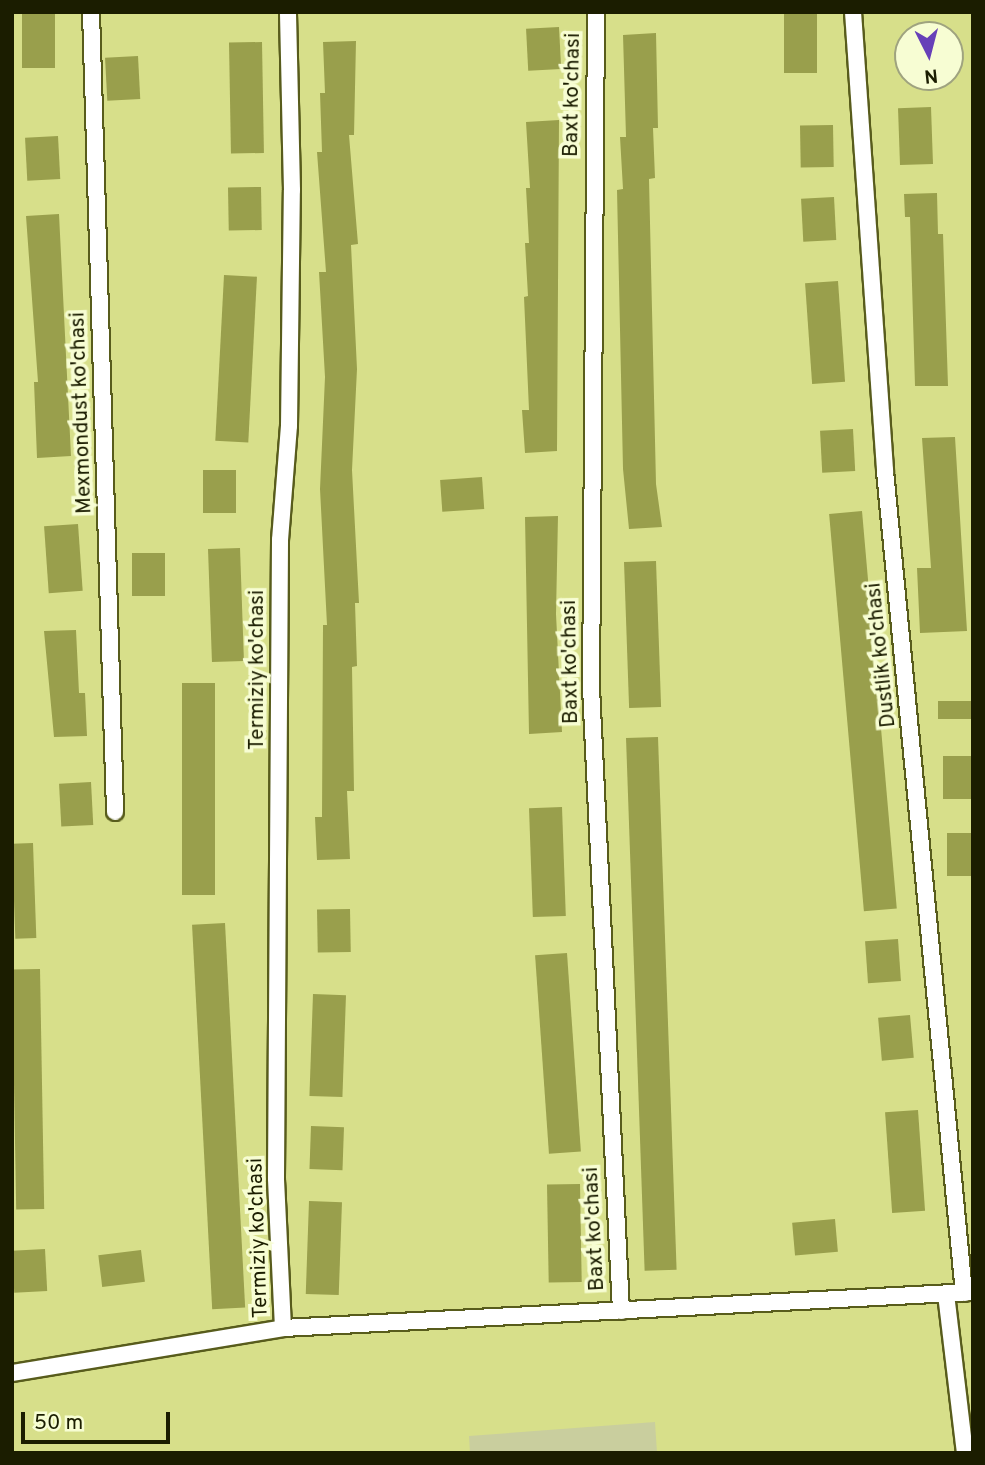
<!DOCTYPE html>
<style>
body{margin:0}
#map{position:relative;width:985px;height:1465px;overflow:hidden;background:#d7df8a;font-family:Overpass,sans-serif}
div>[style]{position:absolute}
.green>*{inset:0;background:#c9ce9e}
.building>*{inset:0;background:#999f4c;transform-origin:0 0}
.roads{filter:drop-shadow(2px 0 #585c1c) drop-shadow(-2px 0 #585c1c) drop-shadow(0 2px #585c1c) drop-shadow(0 -2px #585c1c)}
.minor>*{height:16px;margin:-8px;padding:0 8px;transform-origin:8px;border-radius:8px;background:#fff}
span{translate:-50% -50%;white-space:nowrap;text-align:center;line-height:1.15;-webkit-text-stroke:7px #f7fdd3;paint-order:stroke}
.street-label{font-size:21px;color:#1b1d00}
.frame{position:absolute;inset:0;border:14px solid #1b1d00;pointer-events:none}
.north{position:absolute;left:894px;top:21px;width:70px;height:70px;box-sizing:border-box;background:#f7fdd3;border:2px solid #9fa37f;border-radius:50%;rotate:174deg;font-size:19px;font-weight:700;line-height:28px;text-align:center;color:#1b1d00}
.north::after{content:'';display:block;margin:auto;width:24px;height:32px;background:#6740b8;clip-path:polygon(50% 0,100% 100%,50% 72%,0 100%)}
.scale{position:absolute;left:21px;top:1412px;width:149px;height:32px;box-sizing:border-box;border:4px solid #1b1d00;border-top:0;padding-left:9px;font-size:21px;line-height:24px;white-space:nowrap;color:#1b1d00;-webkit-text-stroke:5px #f7fdd3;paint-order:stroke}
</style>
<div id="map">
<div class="green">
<i style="clip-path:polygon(655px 1422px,657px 1453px,470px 1453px,469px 1436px)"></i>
</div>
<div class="building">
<i style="left:22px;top:12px;width:33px;height:56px"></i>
<i style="left:784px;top:12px;width:33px;height:61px"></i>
<i style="left:559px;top:27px;width:42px;height:33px;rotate:87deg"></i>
<i style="clip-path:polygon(656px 33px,658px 128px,653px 128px,655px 178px,649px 179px,656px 484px,662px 527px,629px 529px,623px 469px,617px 190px,623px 189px,620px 137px,626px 137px,623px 35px)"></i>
<i style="clip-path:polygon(356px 41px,354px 135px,349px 135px,358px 244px,351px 245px,357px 369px,352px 470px,359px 603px,355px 603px,357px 666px,352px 667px,354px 791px,347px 791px,350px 859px,317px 860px,315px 817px,322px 817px,323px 625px,327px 625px,320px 489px,325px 377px,319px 272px,326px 272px,317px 152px,322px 152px,320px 93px,325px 93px,323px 42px)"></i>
<i style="left:262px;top:42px;width:111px;height:33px;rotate:89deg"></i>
<i style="left:138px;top:56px;width:43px;height:33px;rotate:87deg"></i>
<i style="left:931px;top:107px;width:57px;height:33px;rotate:88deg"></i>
<i style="clip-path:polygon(559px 120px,557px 451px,525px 453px,522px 410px,529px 410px,524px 297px,528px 296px,525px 243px,529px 243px,526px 188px,530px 188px,526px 122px)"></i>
<i style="left:833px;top:125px;width:42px;height:33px;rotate:89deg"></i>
<i style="left:58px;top:136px;width:43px;height:33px;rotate:87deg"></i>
<i style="left:261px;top:187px;width:43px;height:33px;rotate:89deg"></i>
<i style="clip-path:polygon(937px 193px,938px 234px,943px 234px,948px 386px,915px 386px,910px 217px,905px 217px,904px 194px)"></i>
<i style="left:834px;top:197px;width:43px;height:33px;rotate:87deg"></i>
<i style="clip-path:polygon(59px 214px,71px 456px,37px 458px,34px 382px,38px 382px,26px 216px)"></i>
<i style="left:224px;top:275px;width:33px;height:166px;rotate:3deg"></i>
<i style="left:838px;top:281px;width:101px;height:33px;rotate:86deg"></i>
<i style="left:853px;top:429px;width:42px;height:33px;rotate:87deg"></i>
<i style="clip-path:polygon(955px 437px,967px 631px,920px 633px,917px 568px,931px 568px,922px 438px)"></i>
<i style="left:203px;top:470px;width:33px;height:43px"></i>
<i style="left:482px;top:477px;width:32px;height:42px;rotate:86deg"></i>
<i style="left:862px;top:511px;width:399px;height:33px;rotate:85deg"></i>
<i style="clip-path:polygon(558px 516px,556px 614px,562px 732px,529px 734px,525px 517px)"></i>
<i style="left:78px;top:524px;width:67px;height:34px;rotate:86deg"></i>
<i style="left:240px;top:548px;width:113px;height:32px;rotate:88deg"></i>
<i style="left:132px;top:553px;width:33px;height:43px"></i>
<i style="left:656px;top:561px;width:146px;height:32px;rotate:88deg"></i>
<i style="clip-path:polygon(76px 630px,79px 693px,85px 693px,87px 736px,54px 737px,44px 631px)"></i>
<i style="left:182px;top:683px;width:33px;height:212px"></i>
<i style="left:973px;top:701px;width:18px;height:35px;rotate:90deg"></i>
<i style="left:658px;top:737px;width:533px;height:32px;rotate:88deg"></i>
<i style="left:943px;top:756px;width:30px;height:43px"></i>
<i style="left:91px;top:782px;width:43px;height:32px;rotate:87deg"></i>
<i style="left:562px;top:807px;width:109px;height:33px;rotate:88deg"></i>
<i style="left:947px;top:833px;width:26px;height:43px"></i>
<i style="left:33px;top:843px;width:95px;height:21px;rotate:88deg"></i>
<i style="left:350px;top:909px;width:43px;height:33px;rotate:89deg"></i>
<i style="left:225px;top:923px;width:385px;height:33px;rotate:87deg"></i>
<i style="left:898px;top:939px;width:42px;height:33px;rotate:86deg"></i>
<i style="left:567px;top:953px;width:199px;height:32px;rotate:86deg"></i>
<i style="left:40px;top:969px;width:240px;height:28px;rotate:89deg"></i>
<i style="left:313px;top:994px;width:33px;height:102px;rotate:2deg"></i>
<i style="left:910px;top:1015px;width:43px;height:32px;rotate:85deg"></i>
<i style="left:918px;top:1110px;width:101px;height:33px;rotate:86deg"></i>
<i style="left:311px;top:1126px;width:33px;height:43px;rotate:2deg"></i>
<i style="left:580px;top:1184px;width:98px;height:33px;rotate:89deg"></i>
<i style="left:309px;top:1201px;width:33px;height:93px;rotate:2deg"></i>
<i style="left:835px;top:1219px;width:33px;height:43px;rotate:85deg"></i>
<i style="left:45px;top:1249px;width:42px;height:33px;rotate:87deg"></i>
<i style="left:141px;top:1250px;width:32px;height:43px;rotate:83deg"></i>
</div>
<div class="roads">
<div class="minor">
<i style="left:91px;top:12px;width:800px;rotate:88.28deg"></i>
<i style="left:596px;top:12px;width:675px;rotate:90.42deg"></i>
<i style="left:591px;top:687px;width:625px;rotate:87.25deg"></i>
<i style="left:853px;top:12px;width:460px;rotate:86deg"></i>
<i style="left:885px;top:471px;width:826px;rotate:84.51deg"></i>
<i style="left:946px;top:1294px;width:160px;rotate:83.2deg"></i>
<i style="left:283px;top:1328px;width:150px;rotate:-92.7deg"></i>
<i style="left:276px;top:1178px;width:638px;rotate:-89.64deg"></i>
<i style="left:280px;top:540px;width:114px;rotate:-85.5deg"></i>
<i style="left:289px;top:426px;width:236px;rotate:-89.3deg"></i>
<i style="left:292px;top:190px;width:178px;rotate:-91.3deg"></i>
<i style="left:12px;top:1373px;width:275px;rotate:-9.4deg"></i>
<i style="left:283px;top:1328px;width:691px;rotate:-2.99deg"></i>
</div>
</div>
<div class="street-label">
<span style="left:573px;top:95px;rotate:-89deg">Baxt ko'chasi</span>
<span style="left:82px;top:413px;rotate:-92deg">Mexmondust ko'chasi</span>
<span style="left:882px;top:655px;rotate:-96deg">Dustlik ko'chasi</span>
<span style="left:571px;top:662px;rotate:-91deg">Baxt ko'chasi</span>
<span style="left:258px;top:670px;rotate:-90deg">Termiziy ko'chasi</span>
<span style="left:595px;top:1229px;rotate:-93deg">Baxt ko'chasi</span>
<span style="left:259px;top:1238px;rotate:-92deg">Termiziy ko'chasi</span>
</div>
<div class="frame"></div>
<div class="north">N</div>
<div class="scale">50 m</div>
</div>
